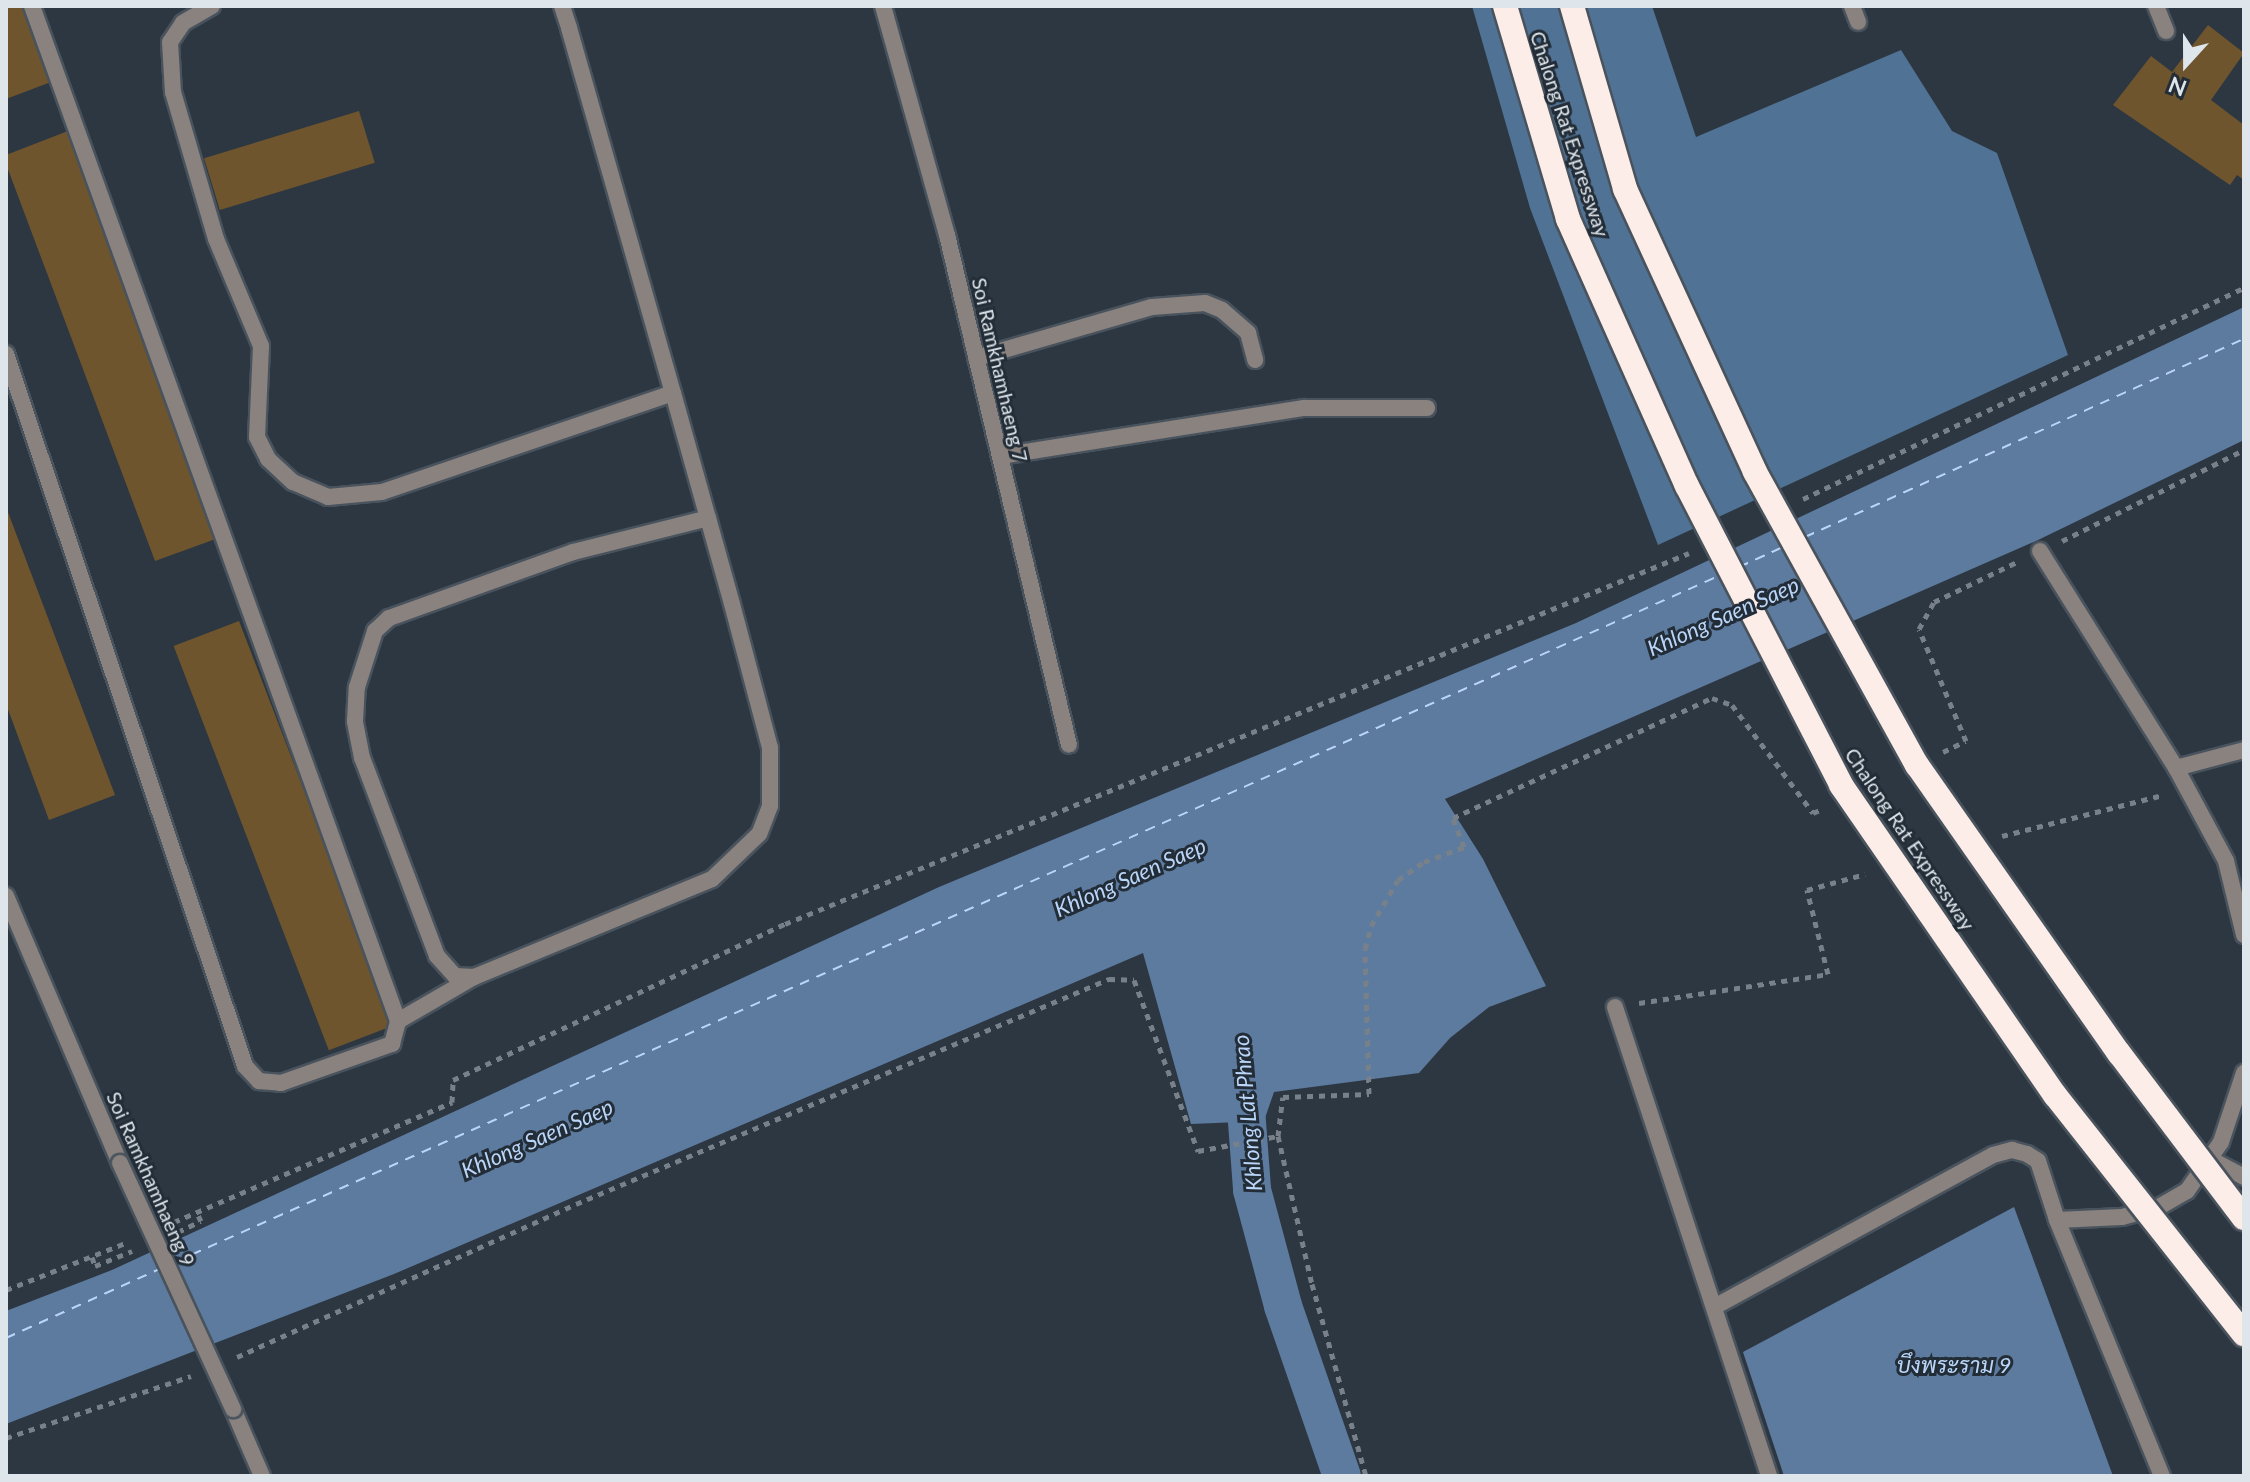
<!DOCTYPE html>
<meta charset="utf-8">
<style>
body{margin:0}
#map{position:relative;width:2250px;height:1482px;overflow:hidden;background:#2d3742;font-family:Lato,Sarabun,sans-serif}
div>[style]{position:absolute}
.forest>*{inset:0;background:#507294}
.water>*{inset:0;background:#5d7b9f}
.canal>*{height:38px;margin:-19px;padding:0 19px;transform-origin:19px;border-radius:19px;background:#5d7b9f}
.ferry>*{height:2px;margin-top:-1px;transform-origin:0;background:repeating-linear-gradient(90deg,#b9d5f8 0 10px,transparent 0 18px)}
.building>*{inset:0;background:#6f552d;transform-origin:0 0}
.path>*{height:5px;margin-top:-2.5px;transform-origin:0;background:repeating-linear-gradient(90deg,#788089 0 6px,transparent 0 12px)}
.roads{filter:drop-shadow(2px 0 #49535d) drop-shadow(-2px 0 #49535d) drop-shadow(0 2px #49535d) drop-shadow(0 -2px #49535d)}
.service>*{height:16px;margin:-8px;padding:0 8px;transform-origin:8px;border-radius:8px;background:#8a827f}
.minor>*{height:16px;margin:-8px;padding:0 8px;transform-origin:8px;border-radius:8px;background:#8a827f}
.bridges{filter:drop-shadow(2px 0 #49535d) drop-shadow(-2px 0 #49535d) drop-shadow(0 2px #49535d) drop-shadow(0 -2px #49535d)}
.minor-bridge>*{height:16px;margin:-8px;padding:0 8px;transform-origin:8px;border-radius:8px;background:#8a827f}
.motorway-bridge>*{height:24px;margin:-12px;padding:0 12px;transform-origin:12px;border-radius:12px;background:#fdede8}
span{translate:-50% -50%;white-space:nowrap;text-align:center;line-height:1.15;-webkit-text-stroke:6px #232d37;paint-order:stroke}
.street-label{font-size:20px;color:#dee5eb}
.water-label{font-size:22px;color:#b9d5f8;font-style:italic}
.frame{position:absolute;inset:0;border:8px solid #dee5eb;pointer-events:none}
.north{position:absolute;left:2146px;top:24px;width:80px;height:80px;-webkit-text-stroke:6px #232d37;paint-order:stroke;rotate:201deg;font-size:22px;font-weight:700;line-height:32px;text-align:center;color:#dee5eb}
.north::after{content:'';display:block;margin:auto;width:28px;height:36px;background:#dee5eb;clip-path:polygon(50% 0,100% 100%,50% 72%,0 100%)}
</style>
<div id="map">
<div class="forest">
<i style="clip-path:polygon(1472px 6px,1652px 6px,1696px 137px,1901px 50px,1952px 131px,1997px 153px,2068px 355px,1658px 545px,1530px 208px)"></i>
</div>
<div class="water">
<i style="clip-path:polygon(2244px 307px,2244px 440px,2036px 541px,1445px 799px,1483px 859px,1546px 986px,1489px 1007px,1450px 1038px,1419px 1073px,1274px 1092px,1264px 1121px,1191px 1124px,1143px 953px,394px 1274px,6px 1424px,6px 1311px,112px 1270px,939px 887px,1576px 623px)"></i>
<i style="clip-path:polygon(2014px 1207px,2113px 1476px,1784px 1476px,1743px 1352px)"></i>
</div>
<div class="canal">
<i style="left:1243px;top:1069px;width:121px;rotate:85.7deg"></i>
<i style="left:1252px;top:1190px;width:120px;rotate:75deg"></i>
<i style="left:1283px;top:1306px;width:180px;rotate:70.9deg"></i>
</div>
<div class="ferry">
<i style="left:1805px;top:537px;width:482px;rotate:-24.3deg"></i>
<i style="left:1739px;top:567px;width:51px;rotate:-24.5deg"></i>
<i style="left:175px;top:1262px;width:1690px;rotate:-23.96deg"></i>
<i style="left:6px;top:1338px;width:171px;rotate:-24.2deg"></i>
</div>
<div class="building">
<i style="clip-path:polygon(6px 6px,31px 6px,59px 79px,6px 99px)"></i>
<i style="clip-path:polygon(2208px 25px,2244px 53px,2211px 100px,2244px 125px,2244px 180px,2237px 175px,2230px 185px,2113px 105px,2151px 56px,2172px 72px)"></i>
<i style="left:359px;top:111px;width:54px;height:162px;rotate:73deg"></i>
<i style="clip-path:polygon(68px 131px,221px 537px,155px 561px,6px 164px,6px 155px)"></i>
<i style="clip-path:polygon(6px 507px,115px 795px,49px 820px,6px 704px)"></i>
<i style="left:239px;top:621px;width:433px;height:70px;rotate:69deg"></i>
</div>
<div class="path">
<i style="left:1803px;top:499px;width:489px;rotate:-25.6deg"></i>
<i style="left:2062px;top:541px;width:203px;rotate:-26.6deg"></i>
<i style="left:1943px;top:752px;width:25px;rotate:-26deg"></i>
<i style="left:1966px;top:741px;width:121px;rotate:-112.8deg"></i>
<i style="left:1919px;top:629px;width:31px;rotate:-61deg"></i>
<i style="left:1934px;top:602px;width:92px;rotate:-25.7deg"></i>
<i style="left:2002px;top:836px;width:166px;rotate:-14.3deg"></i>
<i style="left:1639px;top:1003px;width:191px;rotate:-8.7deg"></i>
<i style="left:1828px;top:974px;width:87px;rotate:-104deg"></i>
<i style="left:1807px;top:890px;width:60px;rotate:-15.4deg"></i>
<i style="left:1278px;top:1136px;width:152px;rotate:77.1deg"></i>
<i style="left:1312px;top:1284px;width:199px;rotate:74.3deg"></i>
<i style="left:174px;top:1222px;width:303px;rotate:-23.3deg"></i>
<i style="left:452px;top:1102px;width:22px;rotate:-87deg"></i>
<i style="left:453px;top:1080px;width:367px;rotate:-25.2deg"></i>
<i style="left:785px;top:924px;width:977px;rotate:-22.31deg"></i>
<i style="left:178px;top:1232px;width:25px;rotate:-26deg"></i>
<i style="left:201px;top:1221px;width:9px;rotate:-117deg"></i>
<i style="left:92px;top:1257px;width:9px;rotate:72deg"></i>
<i style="left:95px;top:1266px;width:40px;rotate:-22deg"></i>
<i style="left:6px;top:1290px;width:131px;rotate:-21.5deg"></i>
<i style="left:237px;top:1357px;width:372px;rotate:-24.3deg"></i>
<i style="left:576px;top:1204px;width:579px;rotate:-22.89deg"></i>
<i style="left:1109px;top:979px;width:25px;rotate:2deg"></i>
<i style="left:1134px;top:980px;width:183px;rotate:69.5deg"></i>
<i style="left:1198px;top:1151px;width:81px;rotate:-10.6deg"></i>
<i style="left:1278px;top:1136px;width:39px;rotate:-83deg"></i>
<i style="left:1283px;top:1097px;width:86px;rotate:-2deg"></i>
<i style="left:1369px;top:1094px;width:145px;rotate:-91.6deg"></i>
<i style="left:1365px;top:949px;width:24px;rotate:-75deg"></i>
<i style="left:1371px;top:926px;width:53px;rotate:-59.6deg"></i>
<i style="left:1398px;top:880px;width:32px;rotate:-35deg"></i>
<i style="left:1424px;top:862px;width:43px;rotate:-20.6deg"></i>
<i style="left:1464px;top:847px;width:31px;rotate:-111deg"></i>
<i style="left:1453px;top:818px;width:285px;rotate:-24.9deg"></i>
<i style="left:1712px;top:698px;width:21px;rotate:19deg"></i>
<i style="left:1732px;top:705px;width:135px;rotate:53.1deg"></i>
<i style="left:1813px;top:813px;width:10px;rotate:-24deg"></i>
<i style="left:6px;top:1438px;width:195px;rotate:-18.5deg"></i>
</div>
<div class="roads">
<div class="service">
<i style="left:212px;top:6px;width:34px;rotate:150deg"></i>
<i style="left:183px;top:23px;width:23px;rotate:124deg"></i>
<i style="left:170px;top:42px;width:50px;rotate:86.6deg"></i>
<i style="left:173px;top:92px;width:153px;rotate:73.7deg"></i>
<i style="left:216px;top:239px;width:116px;rotate:67.2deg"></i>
<i style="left:261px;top:346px;width:91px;rotate:92.5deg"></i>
<i style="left:257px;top:437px;width:25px;rotate:63deg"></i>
<i style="left:268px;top:459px;width:34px;rotate:43deg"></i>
<i style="left:293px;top:482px;width:38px;rotate:23deg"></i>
<i style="left:328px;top:497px;width:54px;rotate:-5.3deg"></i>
<i style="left:382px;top:492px;width:307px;rotate:-18.8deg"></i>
<i style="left:562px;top:6px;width:23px;rotate:72deg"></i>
<i style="left:569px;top:28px;width:380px;rotate:74.1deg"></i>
<i style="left:673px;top:393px;width:130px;rotate:74.4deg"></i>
<i style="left:708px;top:518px;width:89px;rotate:74.4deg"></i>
<i style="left:732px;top:604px;width:149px;rotate:75.2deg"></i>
<i style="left:770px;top:748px;width:58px;rotate:90deg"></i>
<i style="left:770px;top:806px;width:30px;rotate:111deg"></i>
<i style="left:759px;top:834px;width:65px;rotate:136.2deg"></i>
<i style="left:712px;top:879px;width:257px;rotate:157.6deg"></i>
<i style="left:474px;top:977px;width:19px;rotate:-177deg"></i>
<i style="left:455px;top:976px;width:27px;rotate:-132deg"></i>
<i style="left:437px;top:956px;width:212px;rotate:-110.7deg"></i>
<i style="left:362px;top:758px;width:38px;rotate:-101deg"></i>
<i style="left:355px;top:721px;width:34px;rotate:-87deg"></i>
<i style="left:357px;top:687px;width:59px;rotate:-72.2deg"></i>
<i style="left:375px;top:631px;width:19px;rotate:-43deg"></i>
<i style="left:389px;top:618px;width:195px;rotate:-19.7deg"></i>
<i style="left:573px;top:552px;width:139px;rotate:-14.1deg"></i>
<i style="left:2156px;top:6px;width:27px;rotate:68deg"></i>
<i style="left:6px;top:354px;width:751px;rotate:71.44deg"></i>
<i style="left:245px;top:1066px;width:21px;rotate:47deg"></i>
<i style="left:259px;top:1081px;width:22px;rotate:5deg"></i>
<i style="left:281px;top:1083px;width:118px;rotate:-19.4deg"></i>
<i style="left:392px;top:1044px;width:24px;rotate:-75deg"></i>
<i style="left:398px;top:1021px;width:1079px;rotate:-109.83deg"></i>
<i style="left:398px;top:1021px;width:88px;rotate:-30.1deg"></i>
</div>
<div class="minor">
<i style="left:883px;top:6px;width:238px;rotate:74.4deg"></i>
<i style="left:947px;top:235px;width:524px;rotate:76.55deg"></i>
<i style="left:1852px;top:6px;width:17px;rotate:69deg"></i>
<i style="left:976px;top:358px;width:183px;rotate:-16.2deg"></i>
<i style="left:1152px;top:307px;width:53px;rotate:-4.3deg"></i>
<i style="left:1205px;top:303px;width:18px;rotate:22deg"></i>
<i style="left:1222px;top:310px;width:35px;rotate:41deg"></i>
<i style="left:1248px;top:333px;width:28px;rotate:75deg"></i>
<i style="left:1000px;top:456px;width:308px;rotate:-9deg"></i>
<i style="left:1304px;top:408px;width:123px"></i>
<i style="left:2040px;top:551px;width:256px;rotate:57.9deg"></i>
<i style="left:2176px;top:768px;width:106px;rotate:61.7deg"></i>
<i style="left:2226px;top:861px;width:76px;rotate:76.3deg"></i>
<i style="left:2176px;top:768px;width:70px;rotate:-14.8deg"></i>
<i style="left:6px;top:896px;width:290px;rotate:66.9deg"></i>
<i style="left:1615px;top:1007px;width:494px;rotate:71.8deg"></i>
<i style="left:2212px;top:1160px;width:36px;rotate:28deg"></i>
<i style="left:2057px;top:1220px;width:65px;rotate:-2.6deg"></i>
<i style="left:2122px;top:1217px;width:38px;rotate:-15deg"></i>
<i style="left:2159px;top:1207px;width:32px;rotate:-30deg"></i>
<i style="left:2187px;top:1191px;width:60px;rotate:-55.2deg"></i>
<i style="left:2221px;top:1142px;width:73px;rotate:-71.6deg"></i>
<i style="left:1716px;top:1306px;width:315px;rotate:-28.6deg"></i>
<i style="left:1993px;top:1155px;width:20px;rotate:-15deg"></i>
<i style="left:2012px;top:1150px;width:16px;rotate:15deg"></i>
<i style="left:2027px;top:1154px;width:13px;rotate:32deg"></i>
<i style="left:2038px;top:1161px;width:62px;rotate:72.1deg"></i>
<i style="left:2057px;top:1220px;width:277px;rotate:67.7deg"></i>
<i style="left:233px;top:1409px;width:73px;rotate:66.6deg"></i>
</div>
</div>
<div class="bridges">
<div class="minor-bridge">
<i style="left:120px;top:1163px;width:271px;rotate:65.3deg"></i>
</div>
<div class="motorway-bridge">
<i style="left:1505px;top:6px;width:222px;rotate:73.5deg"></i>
<i style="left:1568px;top:219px;width:292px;rotate:66deg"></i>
<i style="left:1687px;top:486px;width:336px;rotate:62.7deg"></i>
<i style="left:1841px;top:785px;width:377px;rotate:55.4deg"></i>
<i style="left:2055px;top:1095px;width:305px;rotate:51.7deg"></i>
<i style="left:1572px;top:6px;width:191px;rotate:73.8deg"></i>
<i style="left:1625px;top:189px;width:311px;rotate:65.3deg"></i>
<i style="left:1755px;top:472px;width:335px;rotate:61.1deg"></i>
<i style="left:1917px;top:765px;width:352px;rotate:55deg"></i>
<i style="left:2119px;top:1053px;width:207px;rotate:52.9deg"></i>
</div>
</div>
<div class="street-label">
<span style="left:1570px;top:134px;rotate:72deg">Chalong Rat Expressway</span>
<span style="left:1000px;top:370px;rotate:77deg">Soi Ramkhamhaeng 7</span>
<span style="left:1910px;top:839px;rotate:56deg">Chalong Rat Expressway</span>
<span style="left:151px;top:1179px;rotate:66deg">Soi Ramkhamhaeng 9</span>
</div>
<div class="water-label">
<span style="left:1723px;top:616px;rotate:-24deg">Khlong Saen Saep</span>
<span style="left:1130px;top:877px;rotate:-24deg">Khlong Saen Saep</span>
<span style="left:1247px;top:1113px;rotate:-95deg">Khlong Lat Phrao</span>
<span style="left:537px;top:1138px;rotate:-24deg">Khlong Saen Saep</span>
<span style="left:1954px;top:1365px">บึงพระราม 9</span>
</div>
<div class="frame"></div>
<div class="north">N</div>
</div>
